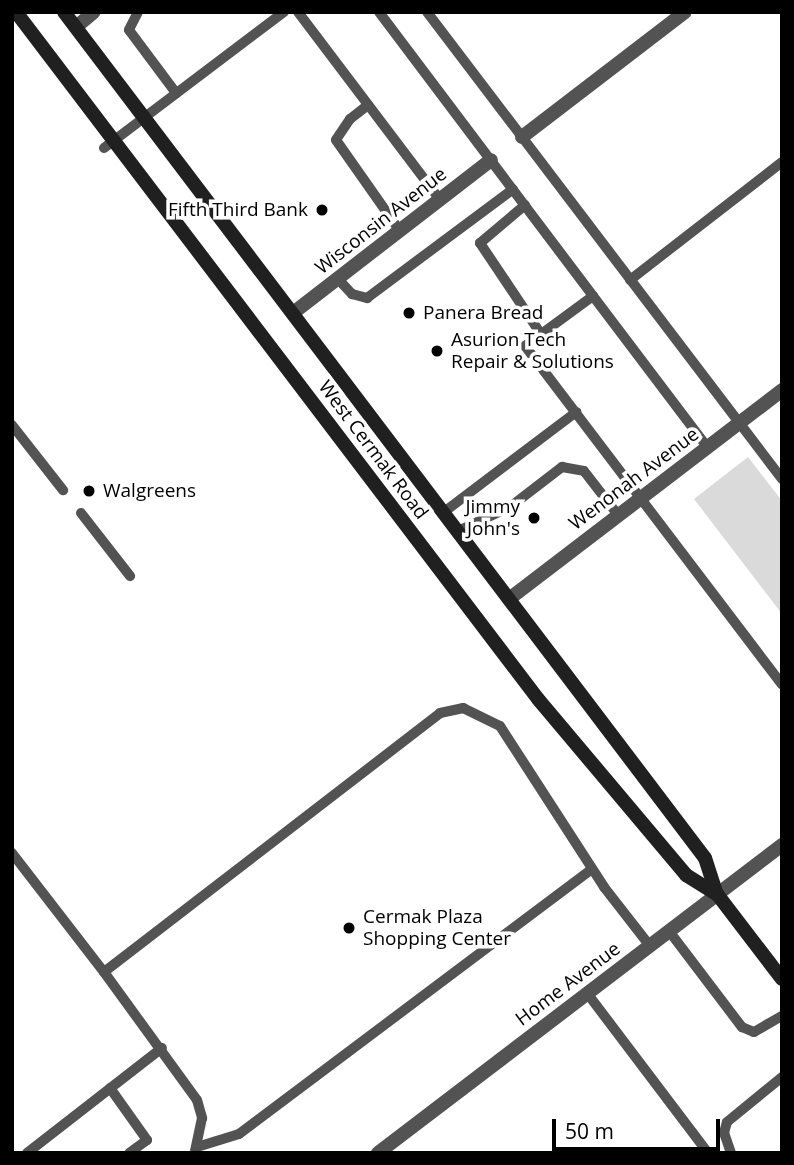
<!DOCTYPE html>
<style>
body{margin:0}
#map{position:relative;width:794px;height:1165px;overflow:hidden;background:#fff;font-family:"Open Sans",sans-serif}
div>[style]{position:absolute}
.green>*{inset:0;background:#dadada}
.lane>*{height:10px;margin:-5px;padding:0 5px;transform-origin:5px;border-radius:5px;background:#535353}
.street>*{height:14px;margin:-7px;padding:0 7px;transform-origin:7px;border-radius:7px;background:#535353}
.secondary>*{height:14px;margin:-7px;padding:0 7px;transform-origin:7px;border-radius:7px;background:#202020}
.dots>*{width:19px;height:19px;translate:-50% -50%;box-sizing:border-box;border:4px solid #fff;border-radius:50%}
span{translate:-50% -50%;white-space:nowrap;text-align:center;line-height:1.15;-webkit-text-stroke:7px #fff;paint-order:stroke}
.poi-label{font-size:19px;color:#000}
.right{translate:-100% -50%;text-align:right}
.left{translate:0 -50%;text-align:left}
.street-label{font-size:19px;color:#000}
.frame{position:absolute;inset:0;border:14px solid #000;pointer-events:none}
.scale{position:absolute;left:552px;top:1119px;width:168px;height:32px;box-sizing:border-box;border:4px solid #000;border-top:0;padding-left:9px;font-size:21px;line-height:24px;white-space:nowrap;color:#000;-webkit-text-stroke:5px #fff;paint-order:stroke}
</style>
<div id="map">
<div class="green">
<i style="clip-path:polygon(748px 457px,782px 501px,782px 614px,694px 499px)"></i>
</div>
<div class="lane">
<i style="left:138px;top:12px;width:20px;rotate:117deg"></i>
<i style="left:129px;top:30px;width:79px;rotate:53.3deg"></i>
<i style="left:298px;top:12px;width:236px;rotate:52.9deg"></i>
<i style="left:379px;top:12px;width:356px;rotate:53deg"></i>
<i style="left:593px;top:296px;width:84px;rotate:143.7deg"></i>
<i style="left:525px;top:346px;width:425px;rotate:52.8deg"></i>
<i style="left:427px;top:12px;width:587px;rotate:52.76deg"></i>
<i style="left:368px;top:105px;width:23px;rotate:142deg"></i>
<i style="left:350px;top:119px;width:25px;rotate:124deg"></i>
<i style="left:336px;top:140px;width:111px;rotate:54.9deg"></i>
<i style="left:104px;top:148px;width:226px;rotate:-37.1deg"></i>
<i style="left:525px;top:205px;width:59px;rotate:139.8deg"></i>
<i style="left:480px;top:243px;width:110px;rotate:56.2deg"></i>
<i style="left:338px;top:279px;width:21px;rotate:47deg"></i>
<i style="left:352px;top:294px;width:16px;rotate:15deg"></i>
<i style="left:367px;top:298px;width:182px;rotate:-36.7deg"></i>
<i style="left:630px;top:280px;width:192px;rotate:-37.8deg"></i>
<i style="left:593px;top:296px;width:189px;rotate:52.9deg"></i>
<i style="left:12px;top:425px;width:83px;rotate:51.9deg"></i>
<i style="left:444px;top:512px;width:166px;rotate:-37.1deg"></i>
<i style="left:81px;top:513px;width:80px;rotate:52.1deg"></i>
<i style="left:458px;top:531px;width:57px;rotate:-24.8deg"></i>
<i style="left:510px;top:507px;width:66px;rotate:-37.6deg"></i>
<i style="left:562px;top:467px;width:22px;rotate:10deg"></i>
<i style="left:584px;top:471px;width:56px;rotate:52.3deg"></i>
<i style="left:12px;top:853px;width:150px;rotate:52.3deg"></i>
<i style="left:104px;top:972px;width:424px;rotate:-37.6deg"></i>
<i style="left:440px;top:713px;width:24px;rotate:-12deg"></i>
<i style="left:463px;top:708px;width:41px;rotate:25.9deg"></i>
<i style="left:500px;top:726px;width:192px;rotate:57.1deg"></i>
<i style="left:604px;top:887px;width:75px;rotate:52.1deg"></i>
<i style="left:669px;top:931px;width:121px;rotate:52.8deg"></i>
<i style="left:742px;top:1027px;width:13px;rotate:23deg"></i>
<i style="left:754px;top:1032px;width:32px;rotate:-30deg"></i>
<i style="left:104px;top:972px;width:158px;rotate:54deg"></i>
<i style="left:197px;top:1100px;width:19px;rotate:74deg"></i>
<i style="left:202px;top:1118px;width:34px;rotate:102deg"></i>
<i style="left:587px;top:993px;width:201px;rotate:52.9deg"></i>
<i style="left:110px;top:1088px;width:64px;rotate:54.6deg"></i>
<i style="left:147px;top:1140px;width:22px;rotate:144deg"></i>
<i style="left:197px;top:1147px;width:44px;rotate:-17.2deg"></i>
<i style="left:239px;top:1134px;width:441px;rotate:-36.9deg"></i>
<i style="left:27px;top:1153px;width:171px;rotate:-37.9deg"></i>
<i style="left:731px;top:1153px;width:21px;rotate:-109deg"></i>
<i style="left:724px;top:1133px;width:11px;rotate:-75deg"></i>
<i style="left:727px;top:1122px;width:71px;rotate:-39.3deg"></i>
</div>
<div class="street">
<i style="left:76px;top:27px;width:23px;rotate:-40deg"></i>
<i style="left:522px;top:137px;width:205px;rotate:-37.5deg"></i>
<i style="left:293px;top:313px;width:250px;rotate:-37.7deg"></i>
<i style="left:509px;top:599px;width:344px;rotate:-37.4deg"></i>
<i style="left:378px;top:1153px;width:508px;rotate:-37.32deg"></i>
</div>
<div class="secondary">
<i style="left:16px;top:12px;width:863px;rotate:52.77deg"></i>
<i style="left:538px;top:699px;width:230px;rotate:49.9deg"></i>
<i style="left:686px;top:875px;width:36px;rotate:32deg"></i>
<i style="left:64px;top:12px;width:1061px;rotate:52.85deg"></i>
<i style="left:705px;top:858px;width:38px;rotate:72deg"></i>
<i style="left:717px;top:894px;width:107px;rotate:52.6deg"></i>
</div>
<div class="dots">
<i style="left:322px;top:210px;background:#000"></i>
<i style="left:409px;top:313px;background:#000"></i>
<i style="left:437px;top:351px;background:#000"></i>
<i style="left:89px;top:491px;background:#000"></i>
<i style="left:534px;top:518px;background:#000"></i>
<i style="left:349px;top:928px;background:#000"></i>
</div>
<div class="poi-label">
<span class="right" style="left:308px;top:210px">Fifth Third Bank</span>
<span class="left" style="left:423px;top:313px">Panera Bread</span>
<span class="left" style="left:451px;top:351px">Asurion Tech<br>Repair &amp; Solutions</span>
<span class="left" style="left:103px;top:491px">Walgreens</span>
<span class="right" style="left:520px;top:518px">Jimmy<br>John's</span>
<span class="left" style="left:363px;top:928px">Cermak Plaza<br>Shopping Center</span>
</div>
<div class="street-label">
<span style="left:381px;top:221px;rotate:-38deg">Wisconsin Avenue</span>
<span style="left:373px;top:450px;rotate:53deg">West Cermak Road</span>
<span style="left:634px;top:479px;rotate:-37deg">Wenonah Avenue</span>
<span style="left:568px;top:984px;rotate:-37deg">Home Avenue</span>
</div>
<div class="frame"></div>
<div class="scale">50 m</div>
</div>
